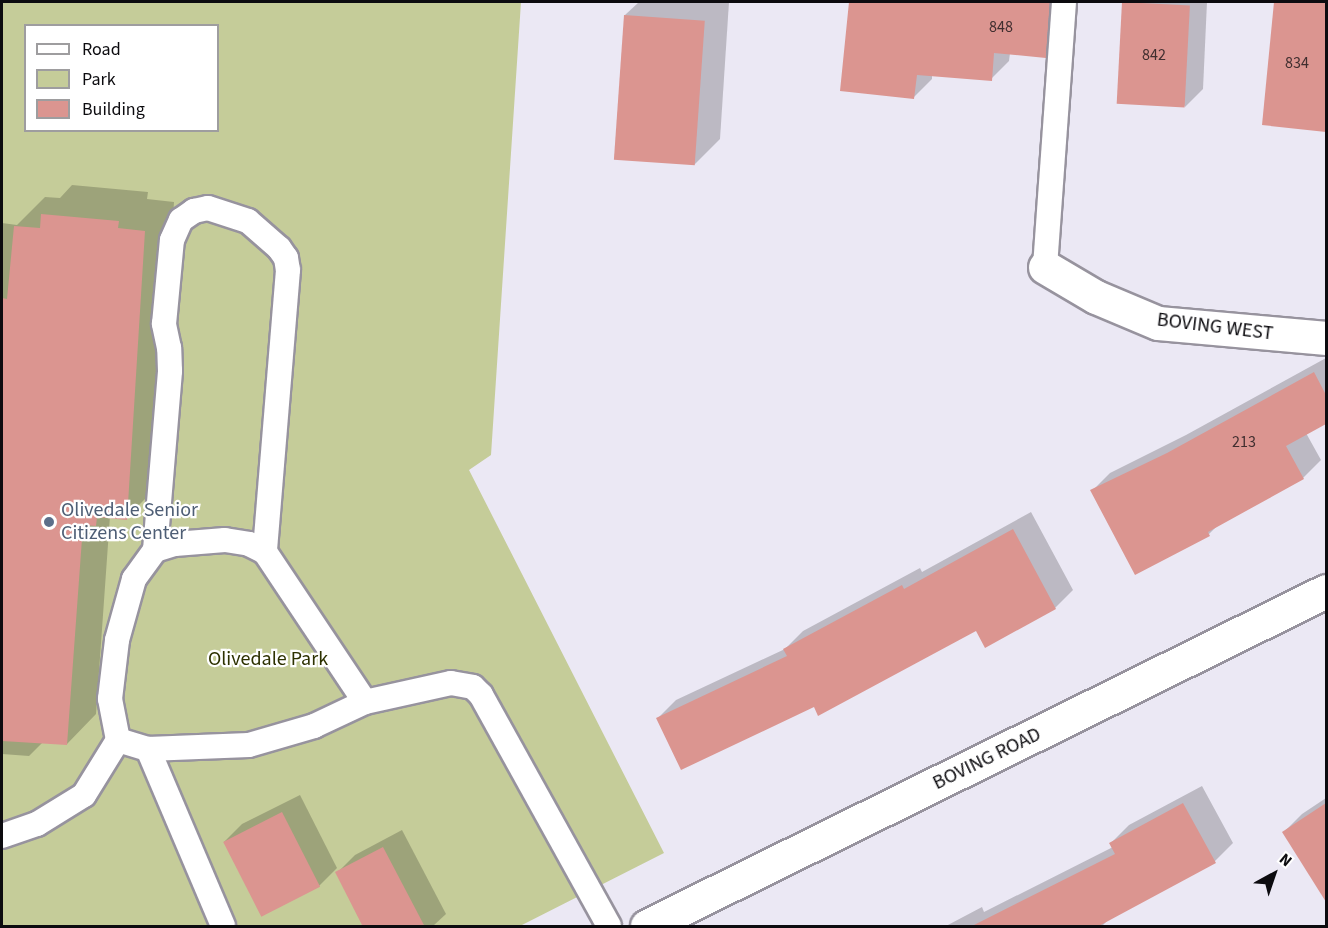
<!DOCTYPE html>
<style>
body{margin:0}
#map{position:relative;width:1328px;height:928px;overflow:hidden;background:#ebe8f4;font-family:"Source Sans 3",sans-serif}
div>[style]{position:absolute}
.green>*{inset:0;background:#c5cc99}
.shadow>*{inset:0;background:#0003}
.building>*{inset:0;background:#db9590;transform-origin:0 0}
.roads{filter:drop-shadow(2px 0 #97939e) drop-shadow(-2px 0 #97939e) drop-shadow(0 2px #97939e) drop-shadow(0 -2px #97939e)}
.service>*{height:24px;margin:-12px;padding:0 12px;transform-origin:12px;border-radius:12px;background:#fff}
.minor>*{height:33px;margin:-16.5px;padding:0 16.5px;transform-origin:16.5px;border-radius:16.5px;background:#fff}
.dots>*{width:16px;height:16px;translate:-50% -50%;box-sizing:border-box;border:3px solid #fff;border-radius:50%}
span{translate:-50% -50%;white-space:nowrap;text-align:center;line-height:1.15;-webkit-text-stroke:4.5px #fff;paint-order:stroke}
.number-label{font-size:16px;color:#402e2f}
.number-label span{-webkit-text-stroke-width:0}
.street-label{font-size:20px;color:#0c0b0f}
.service-label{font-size:20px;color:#4e5e75}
.left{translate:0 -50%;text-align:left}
.park-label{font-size:20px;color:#2d3100}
.frame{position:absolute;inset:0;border:3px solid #0c0b0f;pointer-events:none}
.legend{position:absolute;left:24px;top:24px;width:195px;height:108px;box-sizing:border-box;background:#fff;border:2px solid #9e9d9f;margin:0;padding:8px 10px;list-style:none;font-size:18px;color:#0c0b0f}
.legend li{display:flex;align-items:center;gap:12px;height:30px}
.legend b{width:30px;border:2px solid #9e9d9f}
.north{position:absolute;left:1244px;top:844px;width:60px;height:60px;-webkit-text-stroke:4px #fff;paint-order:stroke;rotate:40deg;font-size:16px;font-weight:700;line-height:24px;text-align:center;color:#0c0b0f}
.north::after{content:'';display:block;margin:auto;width:21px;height:27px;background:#0c0b0f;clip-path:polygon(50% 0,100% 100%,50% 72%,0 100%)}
</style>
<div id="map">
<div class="green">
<i style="clip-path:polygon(evenodd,2px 2px,521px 2px,491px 455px,469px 470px,664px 853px,520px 926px,2px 926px,2px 2px,26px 26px,218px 26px,218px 130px,26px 130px,26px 26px)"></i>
</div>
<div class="shadow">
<i style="clip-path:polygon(639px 2px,729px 2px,720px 139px,694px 165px,625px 15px)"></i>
<i style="clip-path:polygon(851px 2px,1067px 2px,1063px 38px,1045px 56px,1010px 53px,1009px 61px,991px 79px,932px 74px,932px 79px,914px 97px,841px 90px)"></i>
<i style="clip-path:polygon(1123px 2px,1207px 2px,1203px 89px,1185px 107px)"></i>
<i style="clip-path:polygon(1276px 2px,1326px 2px,1326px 130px,1264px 123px)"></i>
<i style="clip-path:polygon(72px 185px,148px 192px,147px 199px,174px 202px,156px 488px,126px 518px,110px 516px,96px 714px,67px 744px,43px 742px,29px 756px,2px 754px,2px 223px,17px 225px,45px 197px,60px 198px)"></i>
<i style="clip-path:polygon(1326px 358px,1326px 422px,1306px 433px,1321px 460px,1303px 478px,1218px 525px,1209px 534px,1092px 491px,1110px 473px,1186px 435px)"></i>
<i style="clip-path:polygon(1031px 512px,1073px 590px,1055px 608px,976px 629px,815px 705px,658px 718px,676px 700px,785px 649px,803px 631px,920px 568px,922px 572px)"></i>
<i style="clip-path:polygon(1202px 786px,1233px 843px,1215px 861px,1111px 917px,1102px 926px,946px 926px,982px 907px,984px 912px,1113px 847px,1111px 843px,1129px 825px)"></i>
<i style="clip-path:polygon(300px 795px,337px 868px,319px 886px,224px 842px,242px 824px)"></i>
<i style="clip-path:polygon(1326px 798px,1326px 881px,1318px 886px,1284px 832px,1302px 814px)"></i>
<i style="clip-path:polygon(402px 830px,446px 914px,433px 926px,382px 926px,337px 873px,355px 855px)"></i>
</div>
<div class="building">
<i style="clip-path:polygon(849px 2px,1050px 2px,1046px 58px,994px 53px,992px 81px,917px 75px,914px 99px,840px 91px)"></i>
<i style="left:1122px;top:2px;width:68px;height:102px;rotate:3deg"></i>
<i style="clip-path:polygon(1274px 2px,1326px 2px,1326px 132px,1262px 125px)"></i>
<i style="left:624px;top:15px;width:81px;height:145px;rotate:4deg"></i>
<i style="clip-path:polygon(41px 214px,119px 221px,118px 228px,145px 231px,127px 520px,97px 517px,96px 526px,83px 525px,67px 745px,2px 741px,2px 298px,7px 299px,14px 226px,40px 228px)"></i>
<i style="clip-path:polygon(1314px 372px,1326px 395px,1326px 424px,1286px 446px,1304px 479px,1208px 532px,1210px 536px,1135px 575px,1090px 490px,1167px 453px)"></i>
<i style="clip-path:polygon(1013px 529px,1056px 609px,985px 648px,976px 631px,818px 716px,814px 707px,681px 770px,656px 718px,787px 656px,783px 649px,902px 585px,904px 589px)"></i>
<i style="clip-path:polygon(1183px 803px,1216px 863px,1097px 927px,970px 927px,1115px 854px,1109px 843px)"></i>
<i style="clip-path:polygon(1326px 803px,1326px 902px,1282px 832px)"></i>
<i style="left:282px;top:812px;width:84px;height:66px;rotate:63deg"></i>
<i style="clip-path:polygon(383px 847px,425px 927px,363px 927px,335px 872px)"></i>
</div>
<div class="roads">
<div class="service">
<i style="left:1045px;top:267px;width:266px;rotate:-85.9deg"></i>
<i style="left:155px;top:550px;width:21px;rotate:-17deg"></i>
<i style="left:175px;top:544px;width:50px;rotate:-4.6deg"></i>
<i style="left:225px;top:540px;width:24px;rotate:9deg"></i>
<i style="left:249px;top:544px;width:18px;rotate:27deg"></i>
<i style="left:265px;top:552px;width:180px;rotate:56.3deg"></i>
<i style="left:118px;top:740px;width:31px;rotate:17deg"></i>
<i style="left:148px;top:749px;width:101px;rotate:-2.3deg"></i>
<i style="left:249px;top:745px;width:68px;rotate:-16.3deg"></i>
<i style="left:314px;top:726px;width:56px;rotate:-25.2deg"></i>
<i style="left:365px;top:702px;width:88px;rotate:-12.5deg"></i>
<i style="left:451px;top:683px;width:22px;rotate:10deg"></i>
<i style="left:473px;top:687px;width:11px;rotate:45deg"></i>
<i style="left:481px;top:695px;width:264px;rotate:61deg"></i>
<i style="left:148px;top:749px;width:192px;rotate:67deg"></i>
<i style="left:2px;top:836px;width:37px;rotate:-19deg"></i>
<i style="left:37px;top:824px;width:55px;rotate:-31.7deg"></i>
<i style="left:84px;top:795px;width:65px;rotate:-58.3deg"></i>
<i style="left:118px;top:740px;width:42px;rotate:-101deg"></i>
<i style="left:110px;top:699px;width:59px;rotate:-83.2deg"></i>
<i style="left:117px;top:640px;width:63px;rotate:-74.4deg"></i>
<i style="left:134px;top:579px;width:36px;rotate:-54deg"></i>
<i style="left:155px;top:550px;width:180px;rotate:-85.2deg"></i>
<i style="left:170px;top:371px;width:23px;rotate:-92deg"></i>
<i style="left:169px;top:348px;width:25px;rotate:-102deg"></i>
<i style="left:164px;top:324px;width:84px;rotate:-84.6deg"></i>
<i style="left:172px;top:240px;width:22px;rotate:-66deg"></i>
<i style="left:181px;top:220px;width:16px;rotate:-35deg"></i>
<i style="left:194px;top:211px;width:14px;rotate:-12deg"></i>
<i style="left:208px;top:208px;width:42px;rotate:18deg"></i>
<i style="left:248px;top:221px;width:41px;rotate:41.1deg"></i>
<i style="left:279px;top:248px;width:12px;rotate:55deg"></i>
<i style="left:286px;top:258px;width:12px;rotate:81deg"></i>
<i style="left:288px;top:270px;width:283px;rotate:94.7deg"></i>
</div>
<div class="minor">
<i style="left:1045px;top:267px;width:59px;rotate:30.5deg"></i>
<i style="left:1096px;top:297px;width:67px;rotate:22.8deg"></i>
<i style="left:1158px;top:323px;width:169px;rotate:5.1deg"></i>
<i style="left:647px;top:926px;width:757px;rotate:-26.26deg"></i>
</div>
</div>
<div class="dots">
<i style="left:49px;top:522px;background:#5c6f8a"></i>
</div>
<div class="number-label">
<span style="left:1001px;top:27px">848</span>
<span style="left:1154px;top:55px">842</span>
<span style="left:1297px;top:63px">834</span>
<span style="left:1244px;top:442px">213</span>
</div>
<div class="street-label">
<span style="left:1215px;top:327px;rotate:7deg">BOVING WEST</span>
<span style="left:987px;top:759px;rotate:-26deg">BOVING ROAD</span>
</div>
<div class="service-label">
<span class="left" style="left:61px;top:522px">Olivedale Senior<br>Citizens Center</span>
</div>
<div class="park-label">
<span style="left:268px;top:659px">Olivedale Park</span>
</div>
<div class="frame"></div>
<ul class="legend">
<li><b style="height:8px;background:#fff"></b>Road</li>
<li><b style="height:16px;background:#c5cc99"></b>Park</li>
<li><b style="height:16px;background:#db9590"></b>Building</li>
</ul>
<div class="north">N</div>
</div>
